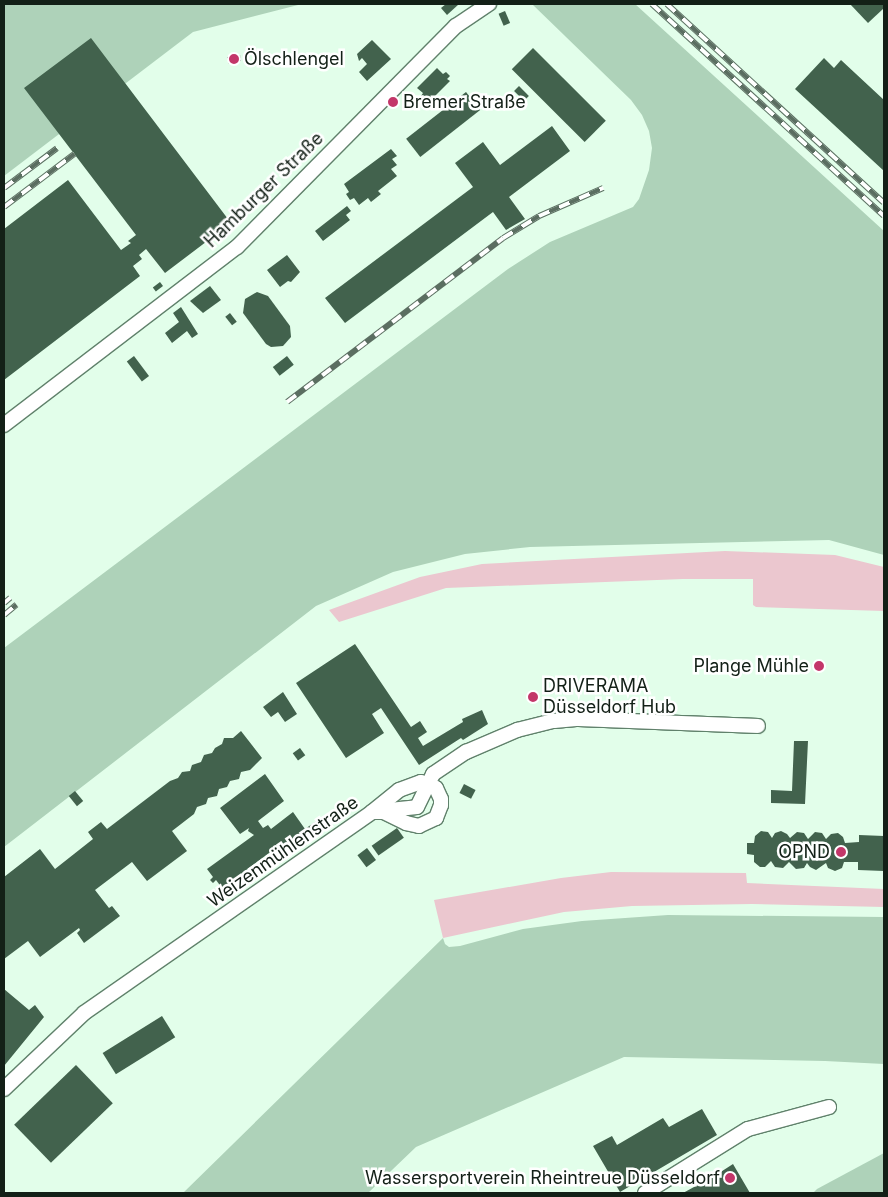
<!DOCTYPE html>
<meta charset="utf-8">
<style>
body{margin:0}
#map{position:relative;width:888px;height:1197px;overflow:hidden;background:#e2feea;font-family:Inter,sans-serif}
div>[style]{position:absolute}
.green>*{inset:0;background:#ebc7cf}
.water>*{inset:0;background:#aed2b9}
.building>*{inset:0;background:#42624d;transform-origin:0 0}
.roads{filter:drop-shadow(1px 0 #60816b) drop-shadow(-1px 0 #60816b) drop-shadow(0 1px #60816b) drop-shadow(0 -1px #60816b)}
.minor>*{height:14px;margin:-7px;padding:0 7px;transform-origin:7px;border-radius:7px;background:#fff}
.rail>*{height:5.5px;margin-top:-2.75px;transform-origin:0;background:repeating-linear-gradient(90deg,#fff 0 11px,#5b6e61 0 22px);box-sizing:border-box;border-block:1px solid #5b6e61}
.dots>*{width:14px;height:14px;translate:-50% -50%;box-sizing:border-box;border:2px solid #fff;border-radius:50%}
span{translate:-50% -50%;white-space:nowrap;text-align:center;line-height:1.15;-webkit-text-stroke:5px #fff;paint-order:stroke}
.poi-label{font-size:18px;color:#132017}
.left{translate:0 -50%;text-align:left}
.right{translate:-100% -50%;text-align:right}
.street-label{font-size:18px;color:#132017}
.frame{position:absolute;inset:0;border:5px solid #132017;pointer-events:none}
</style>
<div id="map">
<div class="green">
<i style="clip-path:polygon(725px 551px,835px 555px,884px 567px,884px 611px,756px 607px,753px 605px,753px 579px,683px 579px,446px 588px,339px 622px,329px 610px,420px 577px,482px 564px)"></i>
<i style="clip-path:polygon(611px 872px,746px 873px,747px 883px,884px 889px,884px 907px,752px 904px,632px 906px,564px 912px,443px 938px,434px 900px,561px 878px)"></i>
</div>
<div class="water">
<i style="clip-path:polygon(4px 4px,302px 4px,193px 32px,4px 176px)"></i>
<i style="clip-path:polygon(532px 4px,635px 4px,884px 231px,884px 555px,829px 540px,530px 547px,465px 554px,393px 572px,316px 606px,4px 847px,4px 648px,508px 269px,550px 242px,633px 207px,639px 199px,649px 170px,652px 148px,649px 131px,642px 115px,631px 100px)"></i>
<i style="clip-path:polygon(668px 915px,884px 917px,884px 1064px,825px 1061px,624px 1057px,416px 1147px,368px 1193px,183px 1193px,443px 938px,445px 944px,449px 947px,460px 946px,523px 929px,582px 921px)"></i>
<i style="clip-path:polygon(884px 1153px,884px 1193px,813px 1193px,817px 1189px)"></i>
</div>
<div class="building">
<i style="clip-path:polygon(446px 4px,459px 4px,447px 15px,441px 8px)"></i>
<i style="clip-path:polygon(850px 4px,884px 4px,884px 8px,868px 23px)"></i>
<i style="left:505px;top:11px;width:13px;height:7px;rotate:67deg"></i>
<i style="clip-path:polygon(91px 38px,231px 223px,165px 273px,146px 249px,139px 255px,142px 259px,133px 266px,140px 276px,4px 380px,4px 229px,68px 180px,121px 250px,131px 243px,128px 241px,136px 235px,24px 88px)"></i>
<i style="clip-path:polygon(372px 40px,391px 59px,367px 81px,359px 72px,367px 64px,362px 58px,359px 61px,357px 54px)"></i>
<i style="left:533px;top:48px;width:103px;height:30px;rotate:45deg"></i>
<i style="clip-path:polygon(240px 55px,241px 61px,229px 64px,227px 57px)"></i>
<i style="clip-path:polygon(824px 58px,834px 68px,841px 60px,884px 100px,884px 171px,795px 89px)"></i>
<i style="clip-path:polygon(437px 68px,443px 74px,446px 72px,450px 76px,447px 79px,450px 81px,430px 101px,427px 98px,425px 100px,421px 96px,423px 93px,417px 88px)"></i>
<i style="left:519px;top:86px;width:14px;height:7px;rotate:45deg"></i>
<i style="left:466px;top:92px;width:23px;height:76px;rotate:52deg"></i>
<i style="clip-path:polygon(552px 126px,570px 151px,509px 197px,525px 219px,506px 230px,493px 212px,345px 323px,325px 298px,473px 187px,455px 163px,483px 142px,500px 165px)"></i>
<i style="clip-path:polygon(391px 149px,397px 156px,392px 159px,397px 165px,391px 169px,397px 176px,378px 191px,381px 194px,371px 202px,368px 198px,359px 205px,354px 198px,350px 200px,346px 194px,349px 192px,344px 184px)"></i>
<i style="clip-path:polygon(347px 206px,351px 211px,346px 215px,350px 220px,323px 241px,315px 231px)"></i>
<i style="clip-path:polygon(287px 255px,300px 272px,291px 282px,288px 281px,280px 287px,267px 270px)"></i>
<i style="left:160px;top:282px;width:5px;height:9px;rotate:53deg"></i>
<i style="clip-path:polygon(210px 286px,221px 300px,203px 313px,190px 301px)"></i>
<i style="clip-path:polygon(257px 292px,268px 296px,290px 326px,291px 337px,283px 346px,271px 347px,266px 344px,243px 313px,245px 299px)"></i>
<i style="clip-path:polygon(181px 307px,198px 334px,192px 338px,187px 331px,172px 343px,165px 333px,179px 322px,173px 313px)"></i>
<i style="left:230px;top:313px;width:11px;height:6px;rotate:52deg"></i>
<i style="left:134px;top:356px;width:25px;height:9px;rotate:53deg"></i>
<i style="left:287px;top:356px;width:11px;height:18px;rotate:52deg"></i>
<i style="clip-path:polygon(355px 644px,411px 727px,420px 721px,427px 732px,418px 738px,423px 746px,463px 722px,462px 719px,482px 710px,488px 724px,463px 740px,461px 738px,419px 765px,381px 708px,372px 714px,384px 733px,346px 758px,296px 683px)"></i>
<i style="clip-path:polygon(283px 692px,297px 714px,285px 722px,278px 712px,271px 717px,263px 707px)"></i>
<i style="clip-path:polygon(241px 731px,262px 758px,250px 770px,241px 772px,239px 779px,230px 781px,227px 787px,219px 789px,217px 796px,208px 798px,206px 804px,197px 807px,194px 814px,172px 831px,187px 851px,147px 881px,132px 862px,95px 890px,109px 908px,112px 906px,120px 916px,84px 943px,77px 933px,80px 930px,79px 928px,40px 957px,28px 941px,4px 959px,4px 877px,40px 849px,55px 869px,93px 839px,88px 832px,101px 822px,107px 829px,170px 781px,178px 778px,182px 772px,190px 771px,192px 765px,201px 762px,204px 755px,212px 753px,215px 748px,222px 744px,224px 738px,233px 738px)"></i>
<i style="clip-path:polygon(794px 741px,808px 741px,805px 804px,771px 803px,771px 790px,792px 791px)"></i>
<i style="left:300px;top:748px;width:9px;height:9px;rotate:54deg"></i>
<i style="clip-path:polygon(265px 774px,284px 801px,258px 821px,263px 828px,268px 825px,271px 829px,293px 812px,305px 829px,322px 817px,328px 827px,311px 838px,307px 832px,284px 848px,281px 844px,222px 888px,216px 880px,213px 883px,210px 880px,213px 877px,207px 869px,254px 835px,248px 831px,249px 828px,240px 834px,220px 808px)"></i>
<i style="left:464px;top:784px;width:13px;height:10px;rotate:27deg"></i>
<i style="left:75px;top:791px;width:13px;height:8px;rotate:51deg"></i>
<i style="left:397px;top:828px;width:12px;height:31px;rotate:55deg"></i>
<i style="clip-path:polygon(761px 831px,768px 832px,772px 838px,775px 833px,781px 831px,787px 834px,790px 838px,797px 832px,804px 833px,808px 839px,815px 832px,822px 833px,826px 839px,831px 834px,838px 833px,843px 837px,845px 843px,859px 842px,859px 835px,884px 836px,884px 871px,858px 870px,858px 862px,844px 862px,842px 868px,835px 871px,828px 868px,826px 863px,816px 870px,810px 867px,807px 863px,804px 868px,796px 869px,789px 862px,783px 868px,775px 867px,771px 861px,765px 867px,760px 867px,754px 862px,754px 855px,747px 854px,747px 843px,754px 843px,755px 836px)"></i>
<i style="left:367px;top:848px;width:15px;height:12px;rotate:53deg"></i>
<i style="clip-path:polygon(4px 989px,29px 1010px,35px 1005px,44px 1017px,4px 1066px)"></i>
<i style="left:162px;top:1016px;width:25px;height:70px;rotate:58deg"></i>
<i style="left:76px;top:1065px;width:53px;height:86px;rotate:46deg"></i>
<i style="clip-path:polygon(702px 1109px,717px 1135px,620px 1192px,593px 1146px,612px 1136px,617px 1145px,663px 1118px,669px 1127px)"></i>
<i style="clip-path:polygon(733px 1164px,750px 1193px,683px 1193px,716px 1175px)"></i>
</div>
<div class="roads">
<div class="minor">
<i style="left:4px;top:425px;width:293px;rotate:-37.4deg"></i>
<i style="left:237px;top:247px;width:311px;rotate:-45.3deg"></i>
<i style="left:456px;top:26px;width:40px;rotate:-34deg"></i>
<i style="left:380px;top:811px;width:37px;rotate:-6deg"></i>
<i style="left:417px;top:807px;width:37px;rotate:-64deg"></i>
<i style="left:433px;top:774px;width:40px;rotate:-34deg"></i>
<i style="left:466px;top:752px;width:56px;rotate:-23.3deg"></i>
<i style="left:517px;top:730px;width:38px;rotate:-14deg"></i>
<i style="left:554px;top:721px;width:25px;rotate:-5deg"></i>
<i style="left:579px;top:719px;width:179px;rotate:2.2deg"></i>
<i style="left:4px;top:1089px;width:110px;rotate:-43.5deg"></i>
<i style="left:84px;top:1013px;width:351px;rotate:-34.9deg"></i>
<i style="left:372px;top:812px;width:35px;rotate:-39deg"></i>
<i style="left:399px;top:790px;width:23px;rotate:-20deg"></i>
<i style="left:421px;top:782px;width:16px;rotate:22deg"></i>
<i style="left:436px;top:788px;width:12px;rotate:66deg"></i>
<i style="left:441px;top:799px;width:6px;rotate:90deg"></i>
<i style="left:441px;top:805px;width:14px;rotate:111deg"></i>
<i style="left:436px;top:818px;width:19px;rotate:155deg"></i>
<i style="left:419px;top:826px;width:13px;rotate:-167deg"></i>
<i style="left:406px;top:823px;width:25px;rotate:-154deg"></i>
<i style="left:383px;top:812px;width:11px;rotate:180deg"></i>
<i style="left:645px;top:1193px;width:121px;rotate:-31.9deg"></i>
<i style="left:748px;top:1129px;width:84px;rotate:-15.2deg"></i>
</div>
</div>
<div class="rail">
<i style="left:652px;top:4px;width:314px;rotate:42.4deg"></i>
<i style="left:667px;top:4px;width:294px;rotate:42.5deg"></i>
<i style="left:4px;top:188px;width:66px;rotate:-37deg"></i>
<i style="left:4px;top:207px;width:88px;rotate:-37.1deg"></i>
<i style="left:287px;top:402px;width:271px;rotate:-37.2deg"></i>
<i style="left:503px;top:238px;width:42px;rotate:-31.4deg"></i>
<i style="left:539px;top:216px;width:70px;rotate:-23.6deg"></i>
<i style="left:4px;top:603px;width:8px;rotate:-40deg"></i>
<i style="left:4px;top:615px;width:16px;rotate:-40deg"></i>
</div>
<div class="dots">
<i style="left:234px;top:59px;background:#c33669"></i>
<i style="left:393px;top:102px;background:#c33669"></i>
<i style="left:819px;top:666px;background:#c33669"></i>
<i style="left:533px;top:697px;background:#c33669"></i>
<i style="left:841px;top:852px;background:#c33669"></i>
<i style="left:730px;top:1178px;background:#c33669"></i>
</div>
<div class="poi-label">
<span class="left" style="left:244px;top:59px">Ölschlengel</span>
<span class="left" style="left:403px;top:102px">Bremer Straße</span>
<span class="right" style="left:809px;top:666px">Plange Mühle</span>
<span class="left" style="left:543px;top:697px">DRIVERAMA<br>Düsseldorf Hub</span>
<span class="right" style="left:830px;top:852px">OPND</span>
<span class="right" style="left:720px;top:1178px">Wassersportverein Rheintreue Düsseldorf</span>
</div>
<div class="street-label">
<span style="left:264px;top:190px;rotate:-44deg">Hamburger Straße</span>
<span style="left:283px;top:852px;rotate:-35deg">Weizenmühlenstraße</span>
</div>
<div class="frame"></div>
</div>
